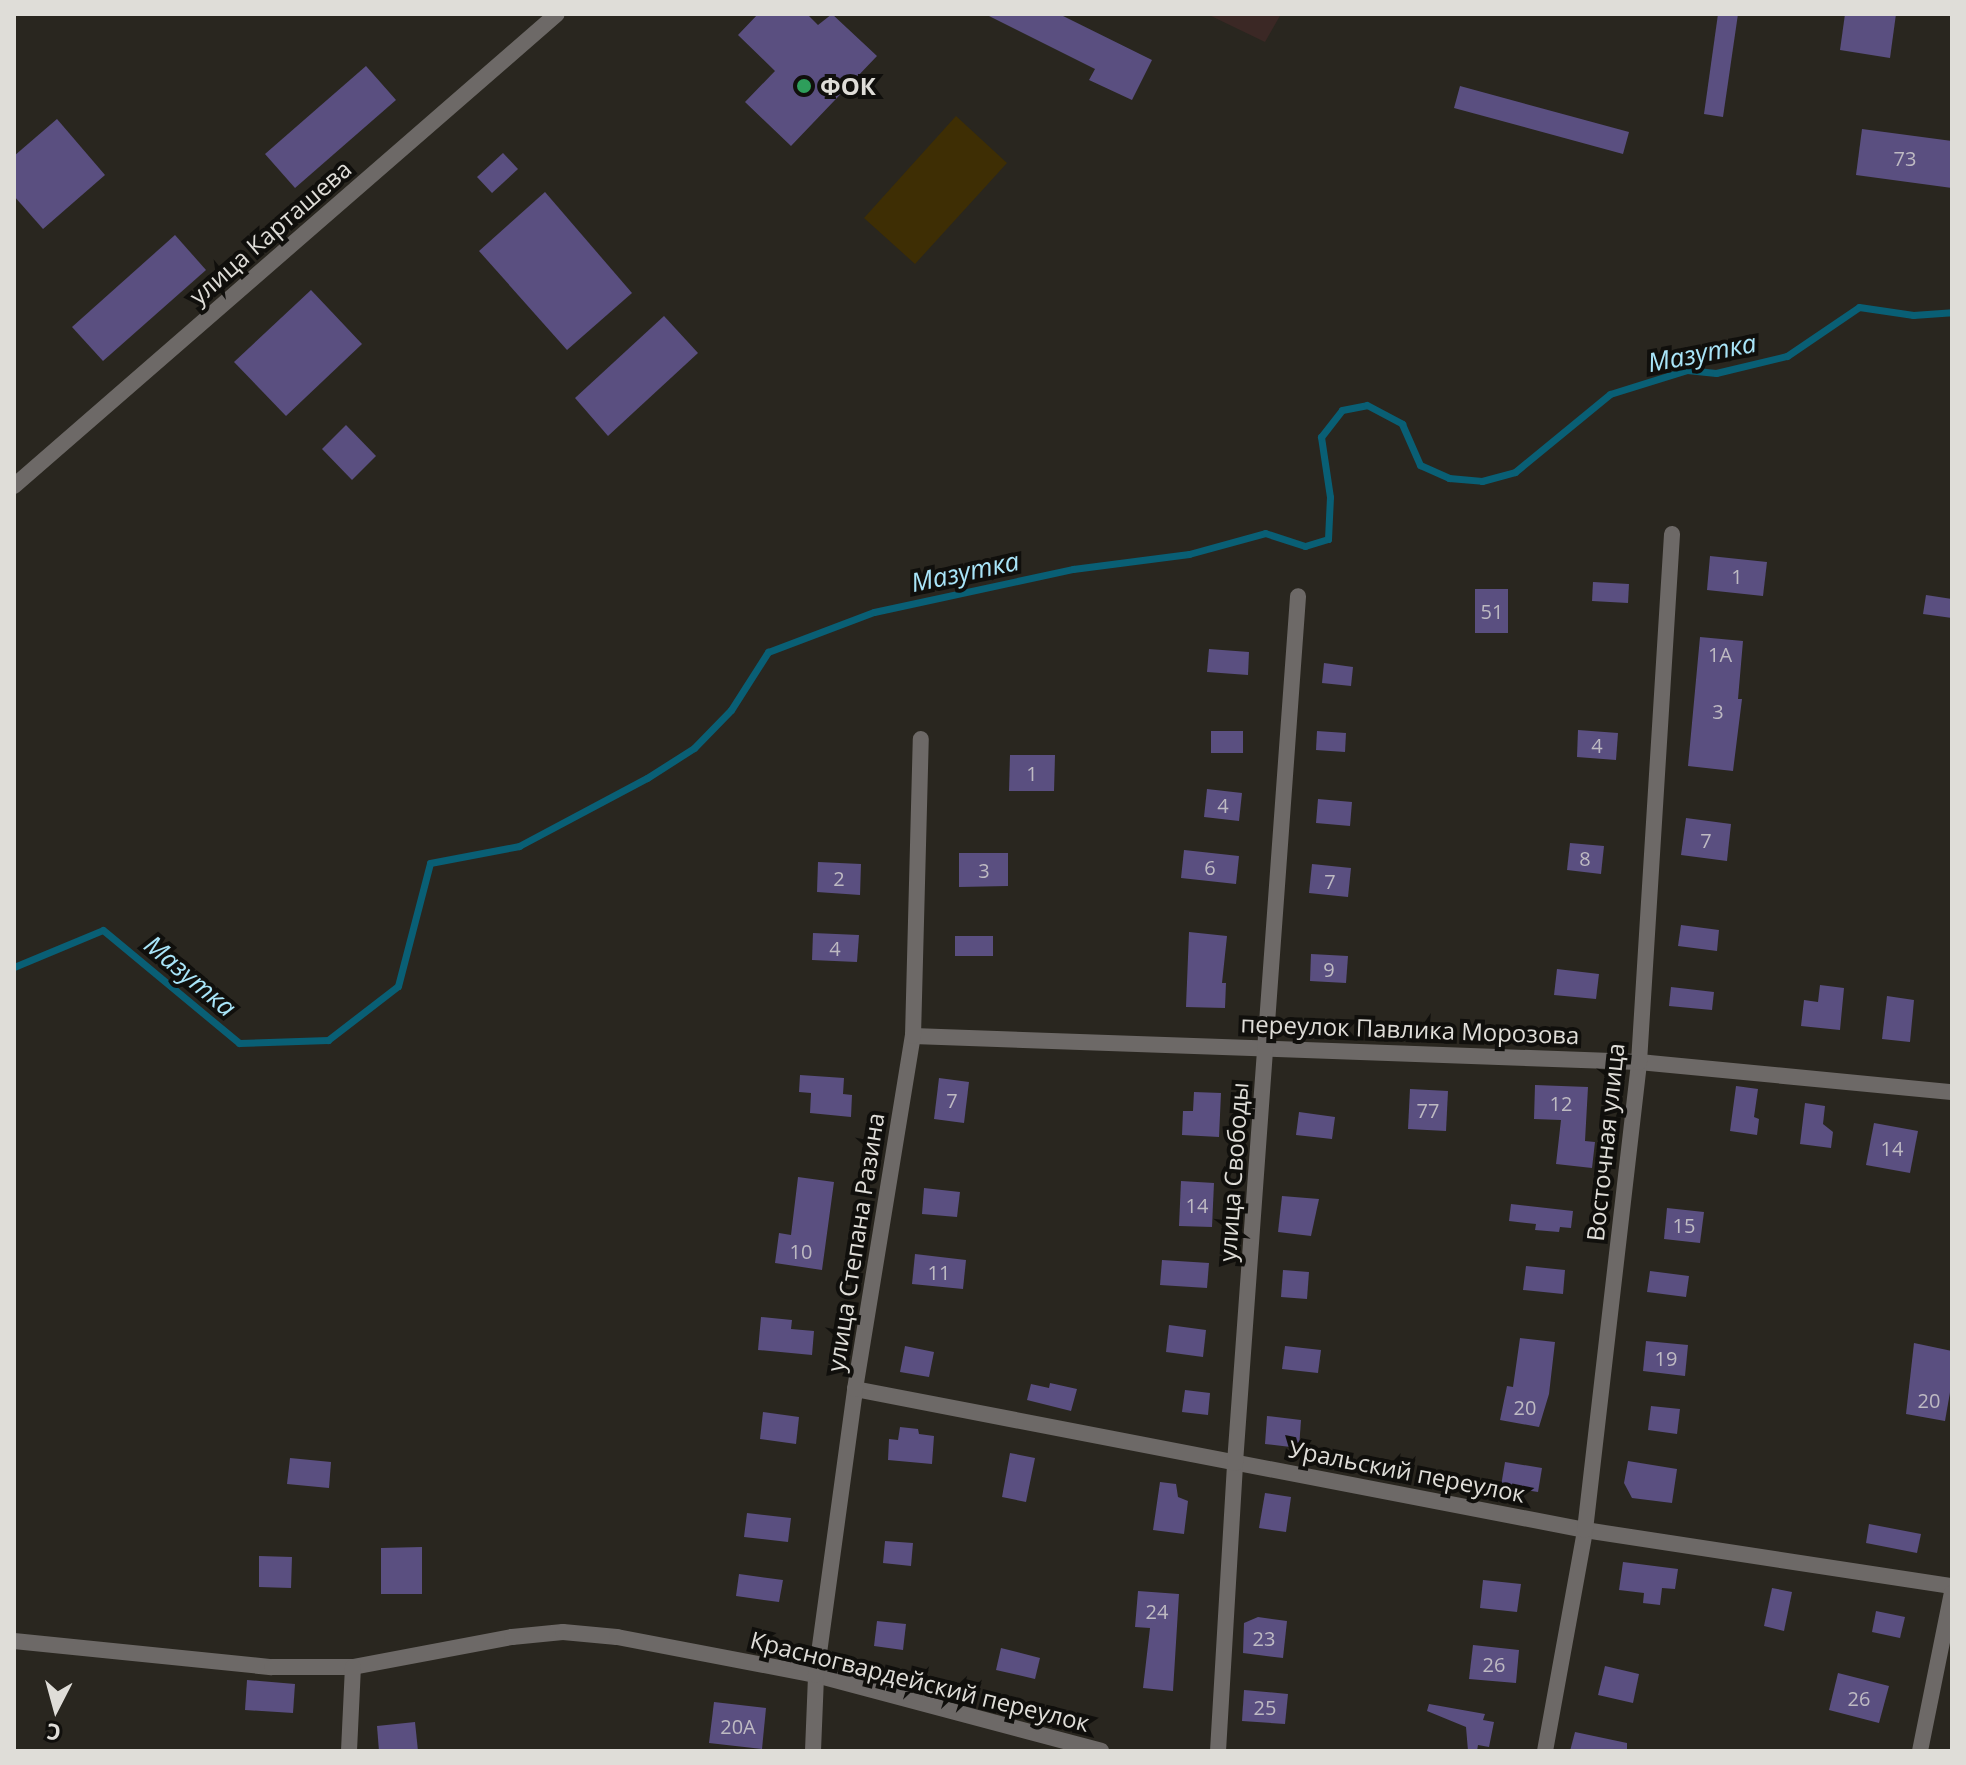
<!DOCTYPE html>
<meta charset="utf-8">
<style>
body{margin:0}
#map{position:relative;width:1966px;height:1765px;overflow:hidden;background:#29261f;font-family:"Open Sans",sans-serif}
div>[style]{position:absolute}
[style*='--x']{left:calc(var(--x)*1px);top:calc(var(--y)*1px);width:calc(var(--w)*1px);rotate:calc(var(--a)*1deg)}
.education>*{inset:0;background:#3b2825}
.green>*{inset:0;background:#3e2e04}
.stream>*{height:7px;margin:-3.5px;padding:0 3.5px;transform-origin:3.5px;border-radius:3.5px;background:#095f75}
.building>*{inset:0;background:#5a4f80}
.minor>*{height:16px;margin:-8px;padding:0 8px;transform-origin:8px;border-radius:8px;background:#6d6967}
.tertiary>*{height:16px;margin:-8px;padding:0 8px;transform-origin:8px;border-radius:8px;background:#6d6967}
.dots>*{width:22px;height:22px;translate:-50% -50%;box-sizing:border-box;border:4px solid #100f0c;border-radius:50%}
span{translate:-50% -50%;white-space:nowrap;text-align:center;line-height:1.15;-webkit-text-stroke:8px #100f0c;paint-order:stroke}
.number-label{font-size:20px;color:#bebac2}
.number-label span{-webkit-text-stroke-width:0}
.poi-label{font-size:24px;color:#dfddd8;font-weight:700}
.left{translate:0 -50%;text-align:left}
.street-label{font-size:24px;color:#dfddd8}
.water-label{font-size:26px;color:#a9e5f9;font-style:italic}
.frame{position:absolute;inset:0;border:16px solid #dfddd8;pointer-events:none}
.north{position:absolute;left:16px;top:1669px;width:80px;height:80px;-webkit-text-stroke:6px #100f0c;paint-order:stroke;rotate:186deg;font-size:22px;font-weight:700;line-height:32px;text-align:center;color:#dfddd8}
.north::after{content:'';display:block;margin:auto;width:28px;height:36px;background:#dfddd8;clip-path:polygon(50% 0,100% 100%,50% 72%,0 100%)}
</style>
<div id="map">
<div class="education">
<div style="clip-path:polygon(1207px 14px,1281px 14px,1265px 42px)"></div>
</div>
<div class="green">
<div style="clip-path:polygon(956px 116px,1007px 163px,915px 264px,864px 218px)"></div>
</div>
<div class="stream">
<div style="--x:14;--y:967;--w:96;--a:-22.6"></div>
<div style="--x:103;--y:930;--w:177;--a:39.7"></div>
<div style="--x:239;--y:1043;--w:89;--a:-1.9"></div>
<div style="--x:328;--y:1040;--w:88;--a:-37.6"></div>
<div style="--x:398;--y:986;--w:127;--a:-75.4"></div>
<div style="--x:430;--y:863;--w:91;--a:-10.8"></div>
<div style="--x:519;--y:846;--w:145;--a:-28"></div>
<div style="--x:647;--y:778;--w:56;--a:-32.6"></div>
<div style="--x:694;--y:748;--w:53;--a:-45.8"></div>
<div style="--x:731;--y:710;--w:69;--a:-57.5"></div>
<div style="--x:768;--y:652;--w:113;--a:-20.7"></div>
<div style="--x:874;--y:612;--w:204;--a:-12.2"></div>
<div style="--x:1073;--y:569;--w:117;--a:-7.4"></div>
<div style="--x:1189;--y:554;--w:79;--a:-15.4"></div>
<div style="--x:1265;--y:533;--w:42;--a:18"></div>
<div style="--x:1305;--y:546;--w:24;--a:-17"></div>
<div style="--x:1328;--y:539;--w:42;--a:-87.3"></div>
<div style="--x:1330;--y:497;--w:61;--a:-98.5"></div>
<div style="--x:1321;--y:437;--w:34;--a:-52"></div>
<div style="--x:1342;--y:410;--w:25;--a:-11"></div>
<div style="--x:1367;--y:405;--w:40;--a:28"></div>
<div style="--x:1402;--y:424;--w:45;--a:66.3"></div>
<div style="--x:1420;--y:465;--w:32;--a:24"></div>
<div style="--x:1449;--y:478;--w:33;--a:5"></div>
<div style="--x:1482;--y:481;--w:34;--a:-15"></div>
<div style="--x:1515;--y:472;--w:123;--a:-39.4"></div>
<div style="--x:1610;--y:394;--w:81;--a:-17.3"></div>
<div style="--x:1687;--y:370;--w:29;--a:6"></div>
<div style="--x:1716;--y:373;--w:73;--a:-13.5"></div>
<div style="--x:1787;--y:356;--w:87;--a:-34.2"></div>
<div style="--x:1859;--y:307;--w:55;--a:8.4"></div>
<div style="--x:1913;--y:315;--w:39;--a:-4"></div>
</div>
<div class="building">
<div style="clip-path:polygon(758px 14px,807px 14px,818px 25px,832px 14px,877px 56px,791px 146px,745px 102px,775px 71px,738px 35px)"></div>
<div style="clip-path:polygon(985px 14px,1059px 14px,1152px 60px,1132px 100px,1089px 80px,1095px 69px)"></div>
<div style="clip-path:polygon(1718px 14px,1738px 14px,1723px 117px,1704px 114px)"></div>
<div style="clip-path:polygon(1845px 14px,1896px 14px,1890px 58px,1840px 50px)"></div>
<div style="clip-path:polygon(366px 66px,396px 100px,295px 188px,265px 154px)"></div>
<div style="clip-path:polygon(1460px 86px,1629px 132px,1623px 154px,1454px 108px)"></div>
<div style="clip-path:polygon(57px 119px,105px 175px,43px 229px,14px 196px,14px 156px)"></div>
<div style="clip-path:polygon(1862px 129px,1952px 141px,1952px 188px,1856px 175px)"></div>
<div style="clip-path:polygon(503px 153px,518px 169px,492px 193px,477px 177px)"></div>
<div style="clip-path:polygon(545px 192px,632px 293px,567px 350px,479px 251px)"></div>
<div style="clip-path:polygon(175px 235px,206px 270px,103px 361px,72px 327px)"></div>
<div style="clip-path:polygon(311px 290px,362px 344px,286px 416px,234px 362px)"></div>
<div style="clip-path:polygon(664px 316px,698px 353px,608px 436px,575px 398px)"></div>
<div style="clip-path:polygon(346px 425px,376px 456px,352px 480px,322px 449px)"></div>
<div style="clip-path:polygon(1710px 556px,1767px 562px,1763px 596px,1707px 590px)"></div>
<div style="clip-path:polygon(1593px 582px,1629px 584px,1628px 603px,1592px 601px)"></div>
<div style="clip-path:polygon(1475px 589px,1508px 589px,1508px 633px,1475px 633px)"></div>
<div style="clip-path:polygon(1926px 595px,1952px 599px,1952px 618px,1923px 614px)"></div>
<div style="clip-path:polygon(1700px 637px,1743px 641px,1738px 699px,1742px 699px,1733px 771px,1688px 766px)"></div>
<div style="clip-path:polygon(1209px 649px,1249px 652px,1248px 675px,1207px 672px)"></div>
<div style="clip-path:polygon(1324px 663px,1353px 667px,1351px 686px,1322px 683px)"></div>
<div style="clip-path:polygon(1578px 730px,1618px 733px,1616px 760px,1577px 757px)"></div>
<div style="clip-path:polygon(1211px 731px,1243px 731px,1243px 753px,1211px 753px)"></div>
<div style="clip-path:polygon(1317px 731px,1346px 733px,1345px 752px,1316px 750px)"></div>
<div style="clip-path:polygon(1010px 755px,1055px 755px,1054px 791px,1009px 791px)"></div>
<div style="clip-path:polygon(1207px 789px,1242px 793px,1239px 821px,1204px 817px)"></div>
<div style="clip-path:polygon(1318px 799px,1352px 802px,1350px 826px,1316px 823px)"></div>
<div style="clip-path:polygon(1686px 818px,1731px 824px,1727px 861px,1681px 855px)"></div>
<div style="clip-path:polygon(1570px 843px,1604px 846px,1601px 874px,1567px 870px)"></div>
<div style="clip-path:polygon(1184px 850px,1239px 856px,1236px 884px,1181px 878px)"></div>
<div style="clip-path:polygon(959px 853px,1008px 853px,1008px 886px,959px 887px)"></div>
<div style="clip-path:polygon(818px 862px,861px 864px,860px 895px,817px 892px)"></div>
<div style="clip-path:polygon(1312px 864px,1351px 868px,1348px 897px,1309px 893px)"></div>
<div style="clip-path:polygon(1681px 925px,1719px 930px,1717px 951px,1678px 946px)"></div>
<div style="clip-path:polygon(1189px 932px,1227px 936px,1222px 983px,1226px 983px,1225px 1008px,1186px 1007px)"></div>
<div style="clip-path:polygon(813px 933px,859px 935px,857px 962px,812px 960px)"></div>
<div style="clip-path:polygon(955px 936px,993px 936px,993px 956px,955px 956px)"></div>
<div style="clip-path:polygon(1311px 954px,1348px 956px,1346px 983px,1310px 981px)"></div>
<div style="clip-path:polygon(1557px 969px,1599px 974px,1596px 999px,1554px 995px)"></div>
<div style="clip-path:polygon(1820px 985px,1844px 988px,1840px 1030px,1801px 1026px,1804px 1000px,1818px 1002px)"></div>
<div style="clip-path:polygon(1671px 987px,1714px 992px,1712px 1010px,1669px 1006px)"></div>
<div style="clip-path:polygon(1887px 996px,1914px 1000px,1910px 1042px,1882px 1039px)"></div>
<div style="clip-path:polygon(800px 1075px,844px 1078px,843px 1094px,852px 1095px,851px 1117px,810px 1113px,811px 1093px,799px 1092px)"></div>
<div style="clip-path:polygon(939px 1078px,969px 1082px,964px 1123px,934px 1119px)"></div>
<div style="clip-path:polygon(1535px 1085px,1588px 1087px,1585px 1141px,1595px 1142px,1592px 1168px,1556px 1164px,1561px 1120px,1534px 1119px)"></div>
<div style="clip-path:polygon(1736px 1086px,1758px 1089px,1754px 1117px,1759px 1119px,1757px 1135px,1730px 1131px)"></div>
<div style="clip-path:polygon(1410px 1089px,1448px 1091px,1446px 1131px,1408px 1129px)"></div>
<div style="clip-path:polygon(1194px 1092px,1221px 1093px,1219px 1137px,1182px 1135px,1183px 1111px,1193px 1111px)"></div>
<div style="clip-path:polygon(1805px 1103px,1825px 1106px,1823px 1124px,1833px 1132px,1831px 1148px,1800px 1144px)"></div>
<div style="clip-path:polygon(1299px 1112px,1335px 1117px,1332px 1139px,1296px 1135px)"></div>
<div style="clip-path:polygon(1874px 1123px,1918px 1131px,1910px 1173px,1866px 1165px)"></div>
<div style="clip-path:polygon(798px 1177px,834px 1182px,822px 1270px,775px 1263px,779px 1233px,791px 1235px)"></div>
<div style="clip-path:polygon(1181px 1181px,1214px 1183px,1212px 1227px,1179px 1226px)"></div>
<div style="clip-path:polygon(924px 1188px,960px 1192px,957px 1217px,922px 1214px)"></div>
<div style="clip-path:polygon(1282px 1196px,1319px 1199px,1311px 1236px,1278px 1232px)"></div>
<div style="clip-path:polygon(1511px 1204px,1573px 1211px,1571px 1228px,1560px 1227px,1559px 1232px,1535px 1230px,1536px 1224px,1509px 1221px)"></div>
<div style="clip-path:polygon(1667px 1208px,1704px 1212px,1700px 1243px,1664px 1239px)"></div>
<div style="clip-path:polygon(915px 1254px,966px 1260px,963px 1289px,912px 1284px)"></div>
<div style="clip-path:polygon(1162px 1260px,1209px 1263px,1207px 1288px,1160px 1285px)"></div>
<div style="clip-path:polygon(1526px 1266px,1565px 1270px,1563px 1294px,1523px 1290px)"></div>
<div style="clip-path:polygon(1283px 1270px,1309px 1272px,1307px 1299px,1281px 1297px)"></div>
<div style="clip-path:polygon(1650px 1271px,1689px 1276px,1686px 1297px,1647px 1292px)"></div>
<div style="clip-path:polygon(761px 1317px,792px 1320px,791px 1329px,814px 1331px,812px 1355px,758px 1350px)"></div>
<div style="clip-path:polygon(1169px 1325px,1206px 1330px,1203px 1357px,1166px 1352px)"></div>
<div style="clip-path:polygon(1520px 1338px,1555px 1342px,1549px 1394px,1539px 1427px,1500px 1420px,1507px 1386px,1513px 1387px)"></div>
<div style="clip-path:polygon(1646px 1341px,1688px 1345px,1685px 1376px,1643px 1371px)"></div>
<div style="clip-path:polygon(1914px 1343px,1952px 1351px,1952px 1381px,1945px 1421px,1906px 1414px)"></div>
<div style="clip-path:polygon(905px 1346px,934px 1352px,929px 1377px,900px 1372px)"></div>
<div style="clip-path:polygon(1285px 1346px,1321px 1350px,1318px 1373px,1282px 1369px)"></div>
<div style="clip-path:polygon(1050px 1383px,1077px 1389px,1071px 1411px,1027px 1400px,1031px 1384px,1049px 1388px)"></div>
<div style="clip-path:polygon(1185px 1390px,1210px 1393px,1208px 1415px,1182px 1412px)"></div>
<div style="clip-path:polygon(1651px 1406px,1680px 1409px,1677px 1434px,1648px 1430px)"></div>
<div style="clip-path:polygon(763px 1412px,799px 1417px,796px 1444px,760px 1439px)"></div>
<div style="clip-path:polygon(1267px 1416px,1301px 1420px,1299px 1448px,1265px 1444px)"></div>
<div style="clip-path:polygon(900px 1427px,918px 1429px,919px 1434px,934px 1436px,932px 1464px,888px 1460px,889px 1439px,898px 1440px)"></div>
<div style="clip-path:polygon(1010px 1453px,1035px 1458px,1026px 1502px,1002px 1497px)"></div>
<div style="clip-path:polygon(290px 1458px,331px 1462px,329px 1488px,287px 1484px)"></div>
<div style="clip-path:polygon(1628px 1461px,1677px 1469px,1672px 1503px,1632px 1498px,1624px 1483px)"></div>
<div style="clip-path:polygon(1505px 1462px,1542px 1468px,1538px 1492px,1501px 1486px)"></div>
<div style="clip-path:polygon(1160px 1482px,1176px 1484px,1178px 1497px,1188px 1501px,1184px 1534px,1153px 1530px)"></div>
<div style="clip-path:polygon(1265px 1493px,1291px 1497px,1286px 1532px,1259px 1528px)"></div>
<div style="clip-path:polygon(747px 1513px,791px 1518px,788px 1542px,744px 1537px)"></div>
<div style="clip-path:polygon(1869px 1524px,1921px 1534px,1917px 1553px,1866px 1543px)"></div>
<div style="clip-path:polygon(885px 1541px,913px 1543px,911px 1566px,883px 1563px)"></div>
<div style="clip-path:polygon(422px 1547px,422px 1594px,381px 1594px,381px 1548px)"></div>
<div style="clip-path:polygon(259px 1556px,292px 1557px,291px 1588px,259px 1587px)"></div>
<div style="clip-path:polygon(1623px 1562px,1678px 1569px,1675px 1589px,1662px 1588px,1660px 1605px,1643px 1603px,1644px 1593px,1619px 1590px)"></div>
<div style="clip-path:polygon(739px 1574px,783px 1580px,779px 1602px,736px 1596px)"></div>
<div style="clip-path:polygon(1483px 1580px,1521px 1584px,1517px 1612px,1480px 1608px)"></div>
<div style="clip-path:polygon(1772px 1588px,1792px 1592px,1784px 1631px,1764px 1626px)"></div>
<div style="clip-path:polygon(1138px 1591px,1179px 1594px,1173px 1691px,1143px 1688px,1150px 1628px,1135px 1627px)"></div>
<div style="clip-path:polygon(1876px 1611px,1905px 1617px,1900px 1638px,1872px 1632px)"></div>
<div style="clip-path:polygon(1258px 1617px,1287px 1621px,1283px 1658px,1243px 1653px,1244px 1623px)"></div>
<div style="clip-path:polygon(877px 1621px,906px 1624px,903px 1650px,874px 1646px)"></div>
<div style="clip-path:polygon(1473px 1645px,1519px 1650px,1516px 1683px,1469px 1679px)"></div>
<div style="clip-path:polygon(1001px 1648px,1040px 1658px,1035px 1679px,996px 1670px)"></div>
<div style="clip-path:polygon(1605px 1666px,1639px 1674px,1633px 1703px,1598px 1695px)"></div>
<div style="clip-path:polygon(1838px 1673px,1889px 1686px,1879px 1723px,1829px 1710px)"></div>
<div style="clip-path:polygon(247px 1680px,295px 1684px,293px 1713px,245px 1710px)"></div>
<div style="clip-path:polygon(1244px 1690px,1288px 1694px,1285px 1724px,1242px 1721px)"></div>
<div style="clip-path:polygon(714px 1702px,766px 1708px,762px 1749px,709px 1743px)"></div>
<div style="clip-path:polygon(1429px 1704px,1485px 1714px,1483px 1720px,1494px 1722px,1489px 1747px,1478px 1745px,1477px 1751px,1468px 1751px,1466px 1727px,1427px 1711px)"></div>
<div style="clip-path:polygon(415px 1722px,418px 1751px,379px 1751px,377px 1726px)"></div>
<div style="clip-path:polygon(1575px 1732px,1627px 1743px,1627px 1751px,1570px 1751px)"></div>
</div>
<div class="minor">
<div style="--x:14;--y:486;--w:719;--a:-41"></div>
<div style="--x:913;--y:1036;--w:726;--a:2.05"></div>
<div style="--x:1639;--y:1062;--w:314;--a:5.5"></div>
<div style="--x:855;--y:1389;--w:743;--a:10.93"></div>
<div style="--x:1585;--y:1530;--w:371;--a:8.7"></div>
<div style="--x:14;--y:1641;--w:259;--a:5.8"></div>
<div style="--x:272;--y:1667;--w:81;--a:0"></div>
<div style="--x:353;--y:1667;--w:162;--a:-10.7"></div>
<div style="--x:512;--y:1637;--w:51;--a:-5.6"></div>
<div style="--x:563;--y:1632;--w:54;--a:5.3"></div>
<div style="--x:617;--y:1637;--w:203;--a:10.8"></div>
<div style="--x:816;--y:1675;--w:295;--a:14.9"></div>
<div style="--x:349;--y:1751;--w:84;--a:-87.3"></div>
<div style="--x:813;--y:1751;--w:76;--a:-87.7"></div>
<div style="--x:816;--y:1675;--w:289;--a:-82.2"></div>
<div style="--x:855;--y:1389;--w:358;--a:-80.7"></div>
<div style="--x:913;--y:1036;--w:297;--a:-88.5"></div>
<div style="--x:1218;--y:1751;--w:289;--a:-86.6"></div>
<div style="--x:1235;--y:1463;--w:869;--a:-85.84"></div>
<div style="--x:1545;--y:1751;--w:225;--a:-79.7"></div>
<div style="--x:1585;--y:1530;--w:471;--a:-83.4"></div>
<div style="--x:1639;--y:1062;--w:529;--a:-86.42"></div>
</div>
<div class="tertiary">
<div style="--x:1920;--y:1751;--w:161;--a:-78.6"></div>
</div>
<div class="dots">
<div style="left:804px;top:86px;background:#2e9e5b"></div>
</div>
<div class="number-label">
<span style="left:1905px;top:158px">73</span>
<span style="left:1737px;top:576px">1</span>
<span style="left:1492px;top:611px">51</span>
<span style="left:1720px;top:654px">1А</span>
<span style="left:1718px;top:711px">3</span>
<span style="left:1597px;top:745px">4</span>
<span style="left:1032px;top:773px">1</span>
<span style="left:1223px;top:805px">4</span>
<span style="left:1706px;top:840px">7</span>
<span style="left:1585px;top:858px">8</span>
<span style="left:1210px;top:867px">6</span>
<span style="left:984px;top:870px">3</span>
<span style="left:839px;top:878px">2</span>
<span style="left:1330px;top:881px">7</span>
<span style="left:835px;top:948px">4</span>
<span style="left:1329px;top:969px">9</span>
<span style="left:952px;top:1100px">7</span>
<span style="left:1561px;top:1103px">12</span>
<span style="left:1428px;top:1110px">77</span>
<span style="left:1892px;top:1148px">14</span>
<span style="left:1197px;top:1205px">14</span>
<span style="left:1684px;top:1225px">15</span>
<span style="left:801px;top:1251px">10</span>
<span style="left:939px;top:1272px">11</span>
<span style="left:1666px;top:1358px">19</span>
<span style="left:1929px;top:1400px">20</span>
<span style="left:1525px;top:1407px">20</span>
<span style="left:1157px;top:1611px">24</span>
<span style="left:1264px;top:1638px">23</span>
<span style="left:1494px;top:1664px">26</span>
<span style="left:1859px;top:1698px">26</span>
<span style="left:1265px;top:1707px">25</span>
<span style="left:738px;top:1726px">20А</span>
</div>
<div class="poi-label">
<span class="left" style="left:820px;top:86px">ФОК</span>
</div>
<div class="street-label">
<span style="left:270px;top:232px;rotate:-41deg">улица Карташева</span>
<span style="left:1410px;top:1029px;rotate:2deg">переулок Павлика Морозова</span>
<span style="left:1605px;top:1142px;rotate:-84deg">Восточная улица</span>
<span style="left:1233px;top:1172px;rotate:-86deg">улица Свободы</span>
<span style="left:855px;top:1242px;rotate:-81deg">улица Степана Разина</span>
<span style="left:1407px;top:1471px;rotate:11deg">Уральский переулок</span>
<span style="left:920px;top:1681px;rotate:14deg">Красногвардейский переулок</span>
</div>
<div class="water-label">
<span style="left:1702px;top:353px;rotate:-11deg">Мазутка</span>
<span style="left:965px;top:572px;rotate:-12deg">Мазутка</span>
<span style="left:190px;top:976px;rotate:40deg">Мазутка</span>
</div>
<div class="frame"></div>
<div class="north">С</div>
</div>
